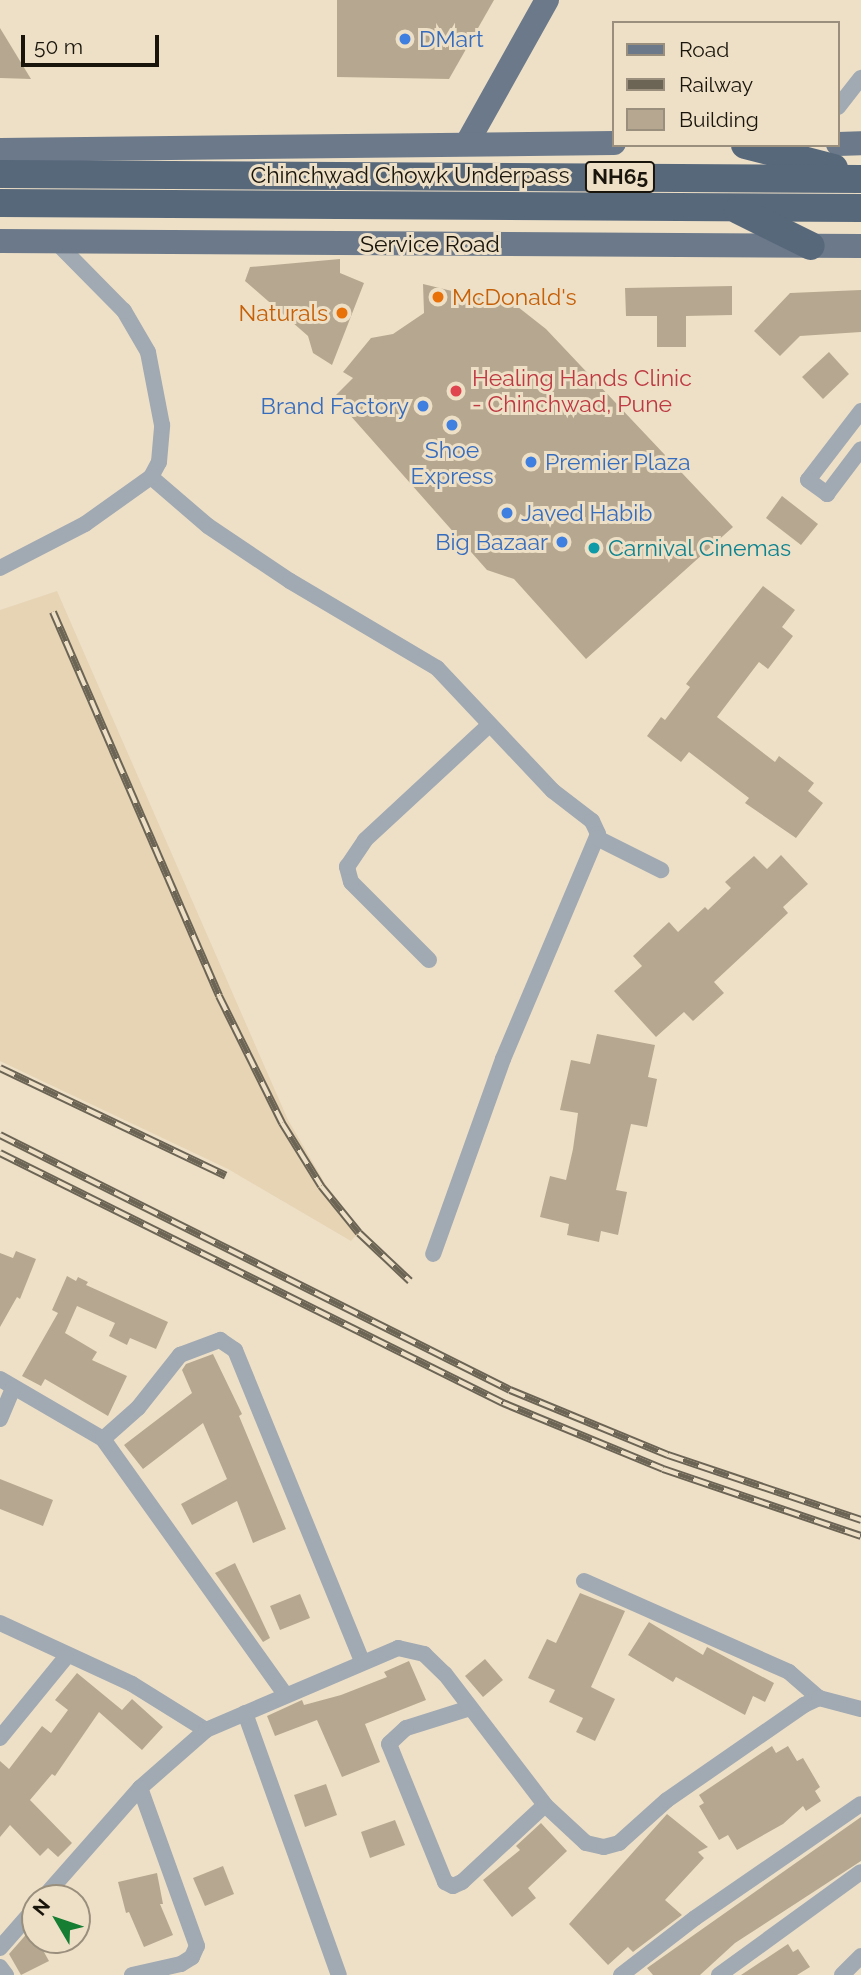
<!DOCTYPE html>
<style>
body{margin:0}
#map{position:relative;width:861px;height:1975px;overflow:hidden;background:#eee0c7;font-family:Raleway,sans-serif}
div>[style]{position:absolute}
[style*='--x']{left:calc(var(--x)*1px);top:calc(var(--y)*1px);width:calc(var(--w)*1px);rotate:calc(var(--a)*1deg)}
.built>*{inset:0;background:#e6d4b4}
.building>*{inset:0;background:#b6a890}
.street>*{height:16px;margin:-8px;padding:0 8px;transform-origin:8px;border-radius:8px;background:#a1a9b2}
.primary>*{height:24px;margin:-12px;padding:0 12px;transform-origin:12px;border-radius:12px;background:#6b798a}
.highway>*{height:28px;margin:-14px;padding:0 14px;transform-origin:14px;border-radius:14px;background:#58687b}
.rail>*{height:8px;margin-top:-4px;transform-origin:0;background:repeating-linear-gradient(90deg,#eee0c7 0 16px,#6c6454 0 32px);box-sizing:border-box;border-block:2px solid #6c6454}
.dots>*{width:19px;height:19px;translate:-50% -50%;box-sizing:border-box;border:4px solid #eee0c7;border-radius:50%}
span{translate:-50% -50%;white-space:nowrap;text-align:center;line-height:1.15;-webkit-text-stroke:6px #eee0c7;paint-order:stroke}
.shield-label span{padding:2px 5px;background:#eee0c7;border:2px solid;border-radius:5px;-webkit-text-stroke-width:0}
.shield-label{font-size:21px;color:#1a150c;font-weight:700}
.shop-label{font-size:23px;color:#366cbe}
.left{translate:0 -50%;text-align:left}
.right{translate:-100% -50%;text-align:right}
.street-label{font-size:23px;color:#1a150c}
.food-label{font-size:23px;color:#c56008}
.health-label{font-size:23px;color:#be3a42}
.culture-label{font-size:23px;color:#0d838f}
.legend{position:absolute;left:612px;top:21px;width:228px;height:126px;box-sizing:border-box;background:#eee0c7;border:2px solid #998f7c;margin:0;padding:9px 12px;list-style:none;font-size:21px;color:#1a150c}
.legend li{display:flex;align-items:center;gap:14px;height:35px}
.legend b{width:35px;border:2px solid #998f7c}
.north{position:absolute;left:21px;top:1884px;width:70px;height:70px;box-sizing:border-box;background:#eee0c7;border:2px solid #998f7c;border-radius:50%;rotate:309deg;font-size:19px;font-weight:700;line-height:28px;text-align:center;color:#1a150c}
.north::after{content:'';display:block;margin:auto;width:24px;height:32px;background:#167e32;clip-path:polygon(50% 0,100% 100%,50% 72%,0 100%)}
.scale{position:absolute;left:21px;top:35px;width:138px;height:32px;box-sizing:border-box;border:4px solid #1a150c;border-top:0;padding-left:9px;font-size:21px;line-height:24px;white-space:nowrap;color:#1a150c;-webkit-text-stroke:5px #eee0c7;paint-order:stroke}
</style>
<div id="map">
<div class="built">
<div style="clip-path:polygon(57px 591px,288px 1120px,326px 1185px,361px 1230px,351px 1241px,228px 1169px,0 1061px,0 610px)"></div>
</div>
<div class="building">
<div style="clip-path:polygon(337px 0,494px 0,449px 79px,337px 77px)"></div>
<div style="clip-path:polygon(0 28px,31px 79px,0 78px)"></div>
<div style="clip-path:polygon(340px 259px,340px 273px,364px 283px,332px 365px,313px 353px,308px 336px,245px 281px,250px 267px)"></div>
<div style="clip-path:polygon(423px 284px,518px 307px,546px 329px,733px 527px,586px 659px,514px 579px,487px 570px,334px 397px,353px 378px,343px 372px,371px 338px,393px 334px,424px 313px)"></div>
<div style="clip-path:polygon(732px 286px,732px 315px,686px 316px,686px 347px,657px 347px,657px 316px,626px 316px,625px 288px)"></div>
<div style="clip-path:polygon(861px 290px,861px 332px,800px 336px,780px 356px,754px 331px,790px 293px)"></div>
<div style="clip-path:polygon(829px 352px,849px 374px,823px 399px,802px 377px)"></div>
<div style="clip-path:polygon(782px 496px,818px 524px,801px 545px,766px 518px)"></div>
<div style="clip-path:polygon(763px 586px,795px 610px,782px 627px,793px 636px,768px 669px,759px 662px,717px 717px,775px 762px,779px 756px,814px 783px,808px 791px,823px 803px,796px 838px,745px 803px,749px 798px,689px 752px,681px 762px,647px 736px,661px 717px,665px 720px,690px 687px,686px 684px)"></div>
<div style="clip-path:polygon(781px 855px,808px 884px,783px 907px,788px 913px,714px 982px,724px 993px,693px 1021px,684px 1012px,656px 1037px,614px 991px,642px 966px,633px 956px,669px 922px,678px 932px,705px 907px,708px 910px,731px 888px,725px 882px,754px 856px,767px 869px)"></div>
<div style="clip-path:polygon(597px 1034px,655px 1045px,648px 1077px,657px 1079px,647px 1127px,631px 1124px,616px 1190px,627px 1192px,618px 1235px,601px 1231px,599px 1242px,567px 1235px,569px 1224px,540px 1217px,550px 1176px,566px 1180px,573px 1149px,578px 1113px,560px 1110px,571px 1060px,590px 1064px)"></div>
<div style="clip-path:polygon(16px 1251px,36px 1259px,20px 1299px,17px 1297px,0 1327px,0 1253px,13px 1258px)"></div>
<div style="clip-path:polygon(67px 1276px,76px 1281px,78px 1277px,88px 1282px,86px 1285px,168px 1322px,156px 1349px,130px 1338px,127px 1345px,109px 1336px,115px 1323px,77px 1306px,65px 1333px,97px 1352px,92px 1360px,127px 1376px,108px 1416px,45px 1379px,41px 1386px,22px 1376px,58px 1313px,52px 1310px)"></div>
<div style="clip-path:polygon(213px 1354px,242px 1414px,239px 1416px,286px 1529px,253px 1543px,237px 1501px,192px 1525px,181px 1504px,227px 1479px,203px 1423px,143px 1469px,124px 1445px,192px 1393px,182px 1370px,186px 1364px)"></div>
<div style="clip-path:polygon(0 1479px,53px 1500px,43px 1526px,0 1509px)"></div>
<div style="clip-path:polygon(235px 1563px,270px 1638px,263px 1642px,215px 1573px)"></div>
<div style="clip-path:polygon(580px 1593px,625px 1611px,591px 1687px,615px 1699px,595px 1741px,576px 1732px,583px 1718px,549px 1702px,555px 1690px,528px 1678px,547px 1639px,556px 1643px)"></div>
<div style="clip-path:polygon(300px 1594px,310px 1618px,280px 1630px,270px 1606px)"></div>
<div style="clip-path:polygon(649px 1622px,703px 1655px,707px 1647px,774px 1683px,765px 1702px,753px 1696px,745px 1715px,676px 1677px,673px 1682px,628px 1655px)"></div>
<div style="clip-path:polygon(485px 1659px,503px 1680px,483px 1697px,465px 1676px)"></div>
<div style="clip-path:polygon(409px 1661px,426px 1700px,365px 1724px,380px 1762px,342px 1777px,317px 1720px,275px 1736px,267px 1716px,302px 1700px,304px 1705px,341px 1695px,387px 1677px,384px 1672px)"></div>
<div style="clip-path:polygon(77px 1673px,122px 1710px,132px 1699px,163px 1727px,142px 1750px,99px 1712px,55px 1776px,52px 1774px,30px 1800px,72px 1843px,58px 1857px,48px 1848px,40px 1856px,10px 1825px,0 1837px,0 1761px,9px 1769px,42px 1726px,51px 1733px,68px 1710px,55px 1700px)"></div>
<div style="clip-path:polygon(772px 1746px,776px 1753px,788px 1746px,797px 1761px,803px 1758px,820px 1787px,815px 1791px,821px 1801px,806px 1811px,803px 1806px,783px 1824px,737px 1850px,728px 1835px,719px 1840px,699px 1806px,704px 1803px,699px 1795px)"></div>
<div style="clip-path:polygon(326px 1784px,337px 1815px,305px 1827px,294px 1795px)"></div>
<div style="clip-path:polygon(667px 1814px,708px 1847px,698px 1852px,704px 1858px,665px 1900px,682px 1915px,633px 1952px,628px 1947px,608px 1965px,569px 1924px)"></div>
<div style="clip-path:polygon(861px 1817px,861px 1861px,735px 1943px,700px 1975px,653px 1975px,647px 1968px)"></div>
<div style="clip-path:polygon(395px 1820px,405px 1845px,370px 1858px,361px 1832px)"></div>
<div style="clip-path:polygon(541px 1823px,567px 1851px,528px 1888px,536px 1898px,512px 1917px,483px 1880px,520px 1850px,516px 1846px)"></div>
<div style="clip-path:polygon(223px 1866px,234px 1894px,205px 1906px,193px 1878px)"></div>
<div style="clip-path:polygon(157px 1873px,163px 1904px,160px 1904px,173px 1935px,144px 1947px,129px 1912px,126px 1913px,118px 1882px)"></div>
<div style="clip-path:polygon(31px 1929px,49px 1961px,21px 1975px,9px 1954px)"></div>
<div style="clip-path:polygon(788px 1944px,793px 1952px,798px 1949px,810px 1967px,797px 1975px,741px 1975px)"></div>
</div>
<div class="street">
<div style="--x:838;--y:107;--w:37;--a:-52"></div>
<div style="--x:861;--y:411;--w:87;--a:127.5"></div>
<div style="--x:808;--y:480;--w:24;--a:36"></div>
<div style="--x:827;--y:494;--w:56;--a:-52.9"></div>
<div style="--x:151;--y:477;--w:75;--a:40.7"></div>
<div style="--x:208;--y:526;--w:99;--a:33.9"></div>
<div style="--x:290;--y:581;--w:171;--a:30.6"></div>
<div style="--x:437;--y:668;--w:169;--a:46.7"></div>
<div style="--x:553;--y:791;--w:49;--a:37.6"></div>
<div style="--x:592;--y:821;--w:14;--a:65"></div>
<div style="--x:598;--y:834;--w:244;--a:112.9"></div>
<div style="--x:503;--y:1059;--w:207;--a:109.7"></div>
<div style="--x:0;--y:568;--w:96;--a:-27.4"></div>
<div style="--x:85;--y:524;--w:81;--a:-35.5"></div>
<div style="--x:151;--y:477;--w:17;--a:-62"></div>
<div style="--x:159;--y:462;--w:37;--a:-85"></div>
<div style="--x:162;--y:425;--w:74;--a:-100.9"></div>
<div style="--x:148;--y:352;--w:48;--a:-120.3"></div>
<div style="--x:124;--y:311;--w:98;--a:-134.6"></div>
<div style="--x:597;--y:838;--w:72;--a:26.6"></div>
<div style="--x:429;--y:960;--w:110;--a:-135"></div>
<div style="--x:351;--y:882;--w:16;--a:-105"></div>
<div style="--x:347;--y:867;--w:32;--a:-56"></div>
<div style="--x:365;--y:840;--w:169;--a:-42.8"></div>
<div style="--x:0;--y:1379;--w:119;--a:30.2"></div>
<div style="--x:103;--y:1439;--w:313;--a:54.5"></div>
<div style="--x:0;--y:1419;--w:34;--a:-67"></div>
<div style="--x:103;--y:1439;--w:47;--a:-41.5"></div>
<div style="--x:138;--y:1408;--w:68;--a:-51.6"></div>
<div style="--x:180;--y:1355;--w:43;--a:-20.6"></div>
<div style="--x:220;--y:1340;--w:18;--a:34"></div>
<div style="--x:235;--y:1350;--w:336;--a:67.8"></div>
<div style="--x:584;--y:1581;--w:224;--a:23.9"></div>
<div style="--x:789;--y:1672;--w:40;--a:41"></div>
<div style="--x:0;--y:1623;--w:145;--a:24.8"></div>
<div style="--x:132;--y:1684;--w:87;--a:31.9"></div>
<div style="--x:470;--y:1708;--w:67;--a:162.6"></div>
<div style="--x:406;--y:1728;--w:23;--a:137"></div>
<div style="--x:389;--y:1744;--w:149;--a:67.9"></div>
<div style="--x:445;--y:1882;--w:9;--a:27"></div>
<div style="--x:453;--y:1886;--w:10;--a:-24"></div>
<div style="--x:462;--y:1882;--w:113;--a:-42.9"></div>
<div style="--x:245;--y:1713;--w:278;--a:70.3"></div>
<div style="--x:0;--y:1738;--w:104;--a:-50.8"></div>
<div style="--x:43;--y:1898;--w:147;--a:-48.6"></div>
<div style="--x:140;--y:1788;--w:88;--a:-41.3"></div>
<div style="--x:206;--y:1730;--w:209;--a:-23.1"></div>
<div style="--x:398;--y:1648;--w:27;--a:13"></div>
<div style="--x:424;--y:1654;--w:29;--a:44"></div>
<div style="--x:445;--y:1674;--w:165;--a:52.6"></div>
<div style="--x:545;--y:1805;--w:56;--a:42.8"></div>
<div style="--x:586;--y:1843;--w:18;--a:13"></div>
<div style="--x:604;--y:1847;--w:16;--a:-15"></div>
<div style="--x:619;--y:1843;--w:64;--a:-41.9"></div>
<div style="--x:667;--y:1800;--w:167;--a:-34.7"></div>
<div style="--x:804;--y:1705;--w:17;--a:-25"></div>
<div style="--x:819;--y:1698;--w:43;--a:14.7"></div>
<div style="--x:0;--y:1948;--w:53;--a:-48.8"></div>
<div style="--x:0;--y:1967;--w:10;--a:53"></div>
<div style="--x:132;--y:1975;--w:50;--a:-12.7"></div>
<div style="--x:181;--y:1964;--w:13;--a:-32"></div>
<div style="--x:192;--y:1957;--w:12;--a:-66"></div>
<div style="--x:197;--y:1946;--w:168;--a:-109.8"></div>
<div style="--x:621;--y:1975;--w:93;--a:-37.6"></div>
<div style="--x:695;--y:1918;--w:201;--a:-34.5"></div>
<div style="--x:719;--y:1975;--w:175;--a:-36"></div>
<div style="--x:842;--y:1975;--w:27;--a:-45"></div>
</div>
<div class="primary">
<div style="--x:467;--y:143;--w:164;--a:-60.8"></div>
<div style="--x:838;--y:144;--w:23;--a:-2"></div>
<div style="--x:0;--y:150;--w:614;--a:-0.65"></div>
<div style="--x:0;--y:241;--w:861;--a:0.33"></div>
</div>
<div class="highway">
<div style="--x:745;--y:145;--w:92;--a:14.5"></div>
<div style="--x:0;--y:174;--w:861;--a:0.33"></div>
<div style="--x:0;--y:203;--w:861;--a:0.33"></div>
<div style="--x:738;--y:210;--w:81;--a:26.3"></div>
</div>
<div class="rail">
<div style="--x:53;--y:612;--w:418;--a:66.6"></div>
<div style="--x:219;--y:996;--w:142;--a:63.6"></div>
<div style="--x:282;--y:1123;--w:74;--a:58.2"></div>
<div style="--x:321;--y:1186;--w:60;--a:51"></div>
<div style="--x:359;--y:1233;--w:70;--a:43.3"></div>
<div style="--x:0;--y:1068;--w:250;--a:25.5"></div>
<div style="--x:0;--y:1135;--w:570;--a:26.57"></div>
<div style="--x:510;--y:1390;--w:171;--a:22.4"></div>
<div style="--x:668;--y:1455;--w:204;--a:18.6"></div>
<div style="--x:0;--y:1153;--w:562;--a:26.43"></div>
<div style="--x:503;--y:1403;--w:173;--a:22.4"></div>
<div style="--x:663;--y:1469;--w:209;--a:18.7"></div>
</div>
<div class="dots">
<div style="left:405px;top:39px;background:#3f7fe0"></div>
<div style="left:438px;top:297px;background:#e8710a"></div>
<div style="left:342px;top:313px;background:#e8710a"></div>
<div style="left:456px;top:391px;background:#e0444e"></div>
<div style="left:423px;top:406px;background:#3f7fe0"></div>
<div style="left:452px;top:425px;background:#3f7fe0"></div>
<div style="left:531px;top:462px;background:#3f7fe0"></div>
<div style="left:507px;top:513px;background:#3f7fe0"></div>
<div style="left:562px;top:542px;background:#3f7fe0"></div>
<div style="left:594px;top:548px;background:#0f9aa8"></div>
</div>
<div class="shield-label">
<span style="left:620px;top:177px">NH65</span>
</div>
<div class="shop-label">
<span class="left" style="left:419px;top:39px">DMart</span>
<span class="right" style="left:409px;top:406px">Brand Factory</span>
<span style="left:452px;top:463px">Shoe<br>Express</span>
<span class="left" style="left:545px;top:462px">Premier Plaza</span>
<span class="left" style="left:521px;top:513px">Javed Habib</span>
<span class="right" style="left:548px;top:542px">Big Bazaar</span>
</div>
<div class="street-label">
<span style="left:410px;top:175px">Chinchwad Chowk Underpass</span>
<span style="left:430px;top:244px">Service Road</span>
</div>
<div class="food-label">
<span class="left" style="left:452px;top:297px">McDonald's</span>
<span class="right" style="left:328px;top:313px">Naturals</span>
</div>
<div class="health-label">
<span class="left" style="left:472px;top:391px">Healing Hands Clinic<br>- Chinchwad, Pune</span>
</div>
<div class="culture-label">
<span class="left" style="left:608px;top:548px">Carnival Cinemas</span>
</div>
<ul class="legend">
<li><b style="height:9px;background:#6b798a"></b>Road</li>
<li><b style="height:9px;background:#6c6454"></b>Railway</li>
<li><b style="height:19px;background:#b6a890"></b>Building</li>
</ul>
<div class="north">N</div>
<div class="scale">50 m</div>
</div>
